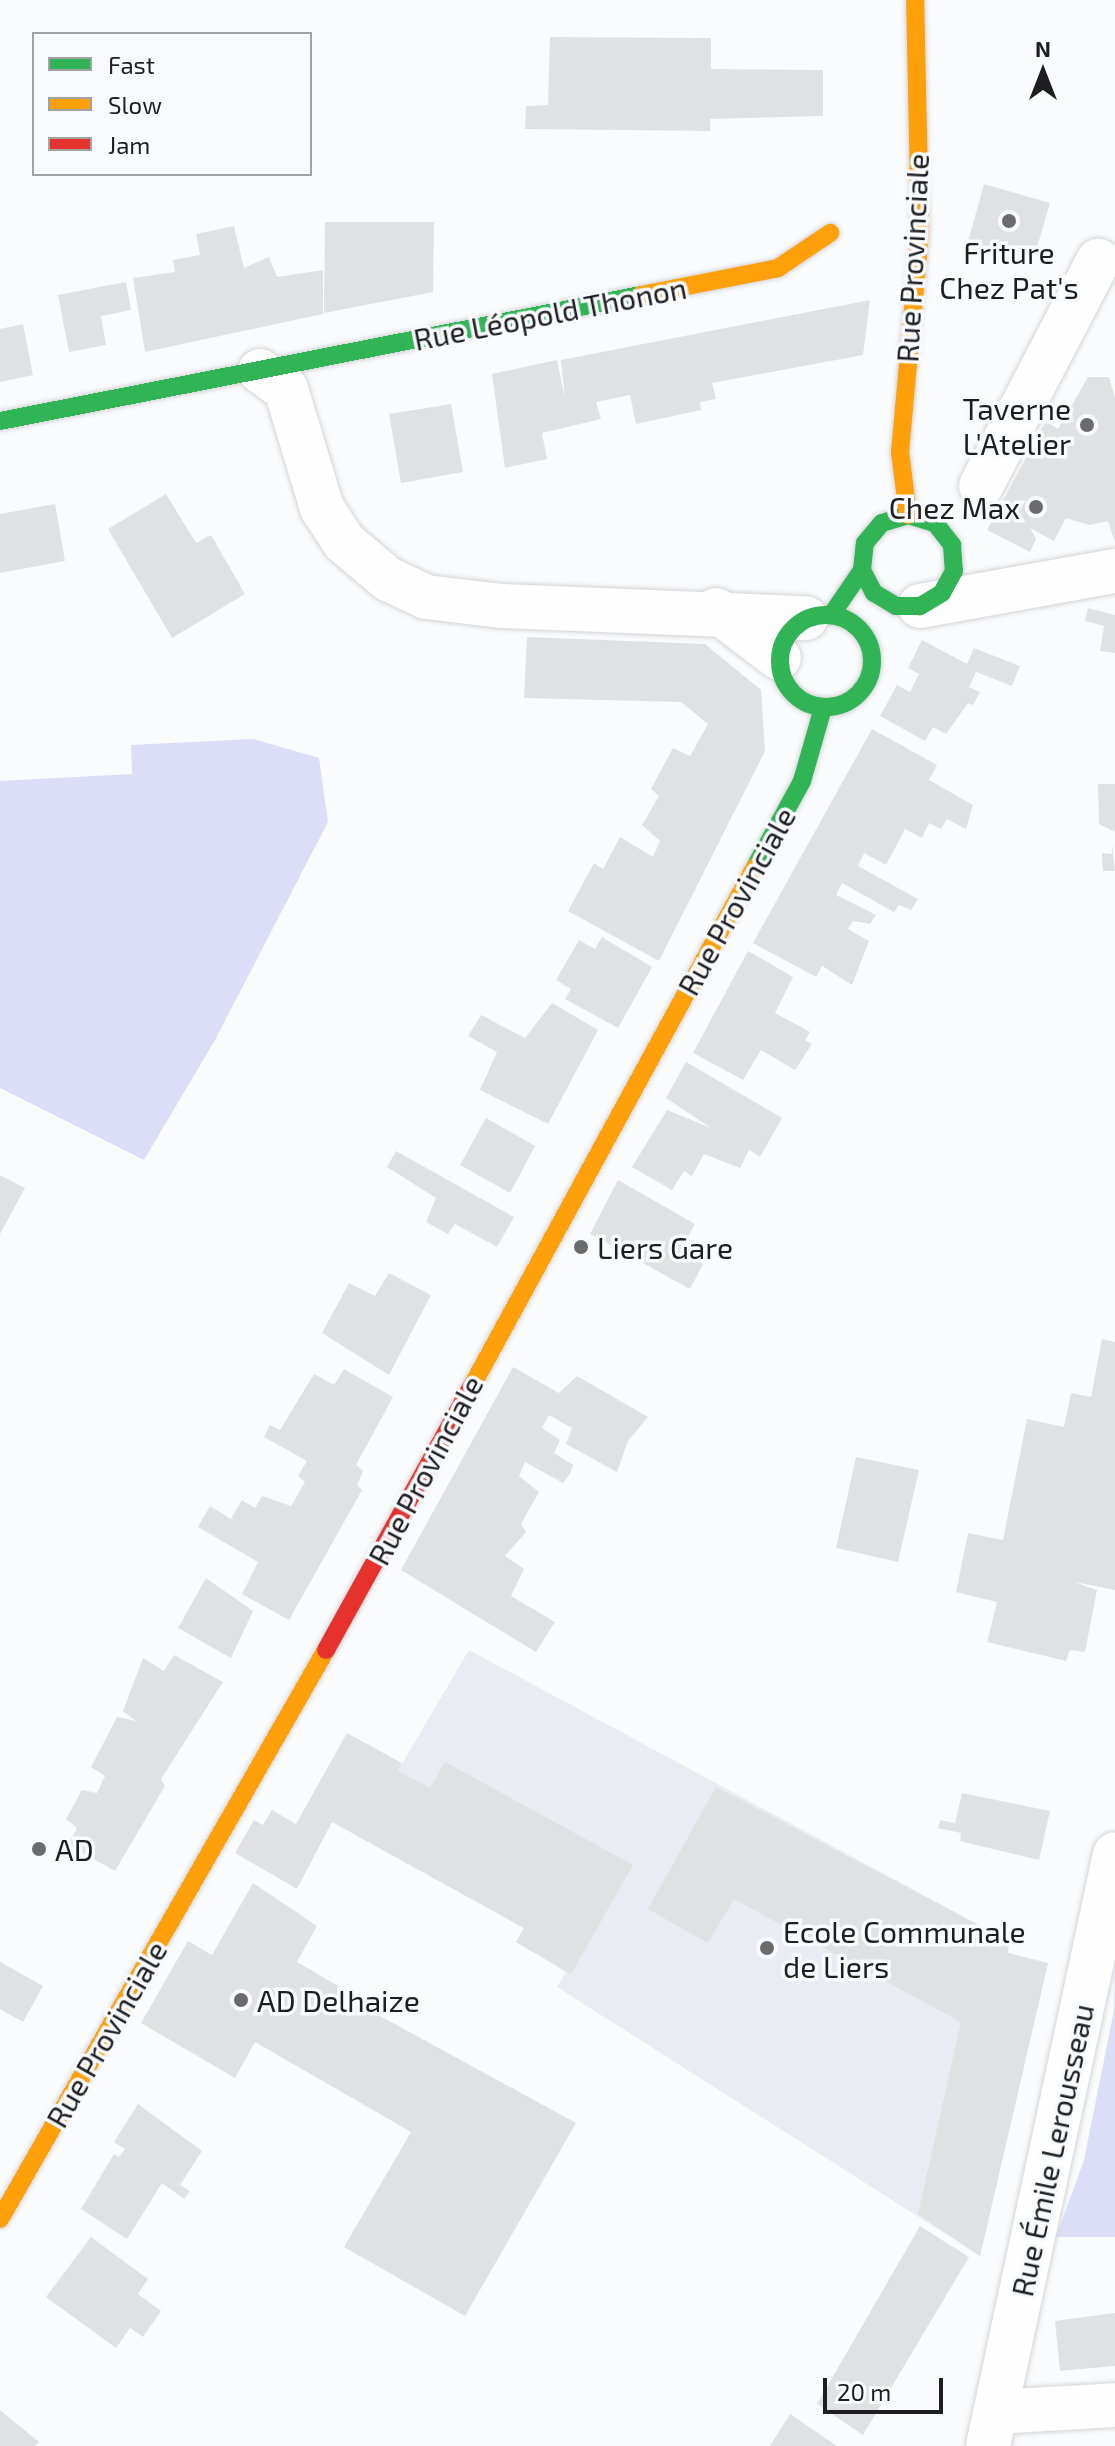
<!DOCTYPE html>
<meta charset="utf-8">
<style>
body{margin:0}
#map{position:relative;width:1115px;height:2446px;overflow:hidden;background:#fafbfd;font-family:"Exo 2",sans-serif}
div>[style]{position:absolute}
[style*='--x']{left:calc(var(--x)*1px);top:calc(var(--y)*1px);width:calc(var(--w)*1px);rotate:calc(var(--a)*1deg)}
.built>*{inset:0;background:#eaebf3}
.green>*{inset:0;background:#dbdef6}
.building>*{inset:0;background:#e0e1e3}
.roads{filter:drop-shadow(0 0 2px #d4d4d6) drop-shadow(0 0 2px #d4d4d6)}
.street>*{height:44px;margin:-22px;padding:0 22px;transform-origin:22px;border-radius:22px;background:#fefeff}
.fast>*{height:18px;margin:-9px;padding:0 9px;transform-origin:9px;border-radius:9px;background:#30b455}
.fast>.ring{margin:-9px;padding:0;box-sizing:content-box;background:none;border:18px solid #30b455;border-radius:50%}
.slow>*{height:18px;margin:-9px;padding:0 9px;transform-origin:9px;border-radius:9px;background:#ff9f0a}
.jam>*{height:18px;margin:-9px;padding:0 9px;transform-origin:9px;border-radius:9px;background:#e5322d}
.dots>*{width:22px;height:22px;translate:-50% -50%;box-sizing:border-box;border:4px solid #f9fafe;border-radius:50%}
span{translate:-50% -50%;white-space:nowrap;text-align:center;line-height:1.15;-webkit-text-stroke:7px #f9fafe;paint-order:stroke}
.poi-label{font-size:30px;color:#1e1e21}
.right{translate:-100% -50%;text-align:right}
.left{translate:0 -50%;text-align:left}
.street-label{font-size:30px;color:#1e1e21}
.legend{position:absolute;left:32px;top:32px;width:280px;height:144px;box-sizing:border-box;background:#f9fafe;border:2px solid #a1a2a6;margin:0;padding:10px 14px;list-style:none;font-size:24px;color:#1e1e21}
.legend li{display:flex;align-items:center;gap:16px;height:40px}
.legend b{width:40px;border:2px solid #a1a2a6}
.north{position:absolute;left:1003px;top:32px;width:80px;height:80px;-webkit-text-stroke:6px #f9fafe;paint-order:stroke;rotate:0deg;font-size:22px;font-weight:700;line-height:32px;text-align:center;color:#1e1e21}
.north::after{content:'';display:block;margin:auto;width:28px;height:36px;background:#1e1e21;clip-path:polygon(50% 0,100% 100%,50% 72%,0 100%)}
.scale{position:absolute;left:823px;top:2378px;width:120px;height:36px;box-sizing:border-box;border:4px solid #1e1e21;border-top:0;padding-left:10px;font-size:24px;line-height:28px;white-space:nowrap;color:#1e1e21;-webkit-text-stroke:6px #f9fafe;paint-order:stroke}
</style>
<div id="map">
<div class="built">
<div style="clip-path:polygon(469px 1650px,1009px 1941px,1008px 1953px,1048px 1963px,980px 2256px,557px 1987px,566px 1972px,516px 1942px,524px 1928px,359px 1837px)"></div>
</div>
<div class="green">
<div style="clip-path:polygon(253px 739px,319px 758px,328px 822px,215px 1040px,144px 1160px,0 1088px,0 781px,132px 774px,131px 745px)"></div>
<div style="clip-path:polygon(1115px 1963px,1115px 2237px,1056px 2237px,1084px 2160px,1114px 2010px)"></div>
</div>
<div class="building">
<div style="clip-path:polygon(550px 37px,711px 38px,711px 69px,823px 70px,823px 116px,710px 119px,710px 131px,525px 129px,526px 106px,548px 105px)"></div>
<div style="clip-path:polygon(984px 184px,1050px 203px,1033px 261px,968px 242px)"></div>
<div style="clip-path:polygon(325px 222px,434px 222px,433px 292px,324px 313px)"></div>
<div style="clip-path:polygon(234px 226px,244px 268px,269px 257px,277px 277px,323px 270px,323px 314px,145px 352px,133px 278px,175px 272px,173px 260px,200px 255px,196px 234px)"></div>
<div style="clip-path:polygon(126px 282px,131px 310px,101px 316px,106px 345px,69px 352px,58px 295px)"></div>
<div style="clip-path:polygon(870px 300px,863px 355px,712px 383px,716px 399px,700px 402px,701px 410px,636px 424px,630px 395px,596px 402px,601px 419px,542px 433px,547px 459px,505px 468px,492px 374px,557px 360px,565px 399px,561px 360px)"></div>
<div style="clip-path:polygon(23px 324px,33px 375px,0 382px,0 329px)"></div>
<div style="clip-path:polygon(1088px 377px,1109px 377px,1115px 399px,1115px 543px,1108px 521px,1089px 525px,1066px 518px,1054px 541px,1030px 528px,1036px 539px,1030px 552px,987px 530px,1046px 421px,1058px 429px)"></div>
<div style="clip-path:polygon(451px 404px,463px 472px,401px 483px,389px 414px)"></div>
<div style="clip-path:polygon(166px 494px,196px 543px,211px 535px,245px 594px,172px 638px,108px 529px)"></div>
<div style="clip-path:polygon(55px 504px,65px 561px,0 573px,0 514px)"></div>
<div style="clip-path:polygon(1088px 608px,1115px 615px,1115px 653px,1100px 651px,1104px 626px,1085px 621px)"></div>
<div style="clip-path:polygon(527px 637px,705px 644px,761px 690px,765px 751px,659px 961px,568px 911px,594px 863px,603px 869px,620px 837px,653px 857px,660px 841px,642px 825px,659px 796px,651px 789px,673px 748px,690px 756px,708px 724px,681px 702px,524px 698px)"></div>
<div style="clip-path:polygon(922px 640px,967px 664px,974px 648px,1020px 666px,1012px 686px,976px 672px,969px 687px,980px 692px,973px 705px,968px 703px,946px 734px,933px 727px,925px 741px,880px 716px,897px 685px,910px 692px,919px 674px,908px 668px)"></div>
<div style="clip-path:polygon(872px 729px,937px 765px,929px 780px,973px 805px,966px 829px,947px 819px,941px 829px,929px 823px,922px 838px,905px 829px,886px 865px,864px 853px,858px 866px,918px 899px,911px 910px,899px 905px,894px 912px,842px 883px,836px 895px,876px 915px,870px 924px,853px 921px,848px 929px,869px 941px,852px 985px,822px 966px,816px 977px,753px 943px)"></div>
<div style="clip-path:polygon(1098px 784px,1115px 784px,1115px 832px,1099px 824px)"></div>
<div style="clip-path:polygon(1112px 845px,1115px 871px,1103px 871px,1102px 853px,1112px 854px)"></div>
<div style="clip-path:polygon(602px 937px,652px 967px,618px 1028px,565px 999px,571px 989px,556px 980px,579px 940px,595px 949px)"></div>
<div style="clip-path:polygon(748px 951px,793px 977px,775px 1013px,810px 1032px,805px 1040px,812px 1044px,795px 1070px,761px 1050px,743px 1080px,693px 1053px)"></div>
<div style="clip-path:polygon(552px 1003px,598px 1030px,548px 1124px,480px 1090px,497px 1052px,468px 1036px,481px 1015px,525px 1038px)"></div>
<div style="clip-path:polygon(686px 1062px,782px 1118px,760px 1157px,749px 1150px,740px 1168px,704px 1154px,692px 1176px,684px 1171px,672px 1190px,632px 1167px,667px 1110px,711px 1128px,666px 1098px)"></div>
<div style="clip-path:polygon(486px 1118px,535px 1146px,510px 1193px,460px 1165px)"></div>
<div style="clip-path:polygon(396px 1151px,514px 1217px,497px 1247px,455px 1224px,448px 1234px,426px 1222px,436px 1198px,387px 1167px)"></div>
<div style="clip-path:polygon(0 1175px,25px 1188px,0 1234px)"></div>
<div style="clip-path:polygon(618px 1180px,695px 1224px,680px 1251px,703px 1264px,690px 1289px,590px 1234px)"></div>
<div style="clip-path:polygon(389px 1273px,431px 1295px,389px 1375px,322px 1333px,349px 1283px,375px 1296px)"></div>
<div style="clip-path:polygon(1102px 1339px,1115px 1342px,1115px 1590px,1074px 1582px,1097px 1590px,1085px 1652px,1070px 1650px,1066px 1661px,987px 1642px,997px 1602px,956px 1592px,968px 1533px,1003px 1540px,1027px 1419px,1064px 1427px,1071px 1393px,1091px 1397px)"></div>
<div style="clip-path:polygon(513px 1367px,559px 1393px,577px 1376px,648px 1417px,628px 1441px,617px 1472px,566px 1444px,572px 1428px,549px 1415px,542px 1428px,560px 1440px,554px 1453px,573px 1465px,570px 1474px,563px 1483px,525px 1462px,519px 1476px,539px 1492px,521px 1524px,526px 1532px,505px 1556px,524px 1569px,511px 1596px,555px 1622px,536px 1652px,401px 1570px)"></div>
<div style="clip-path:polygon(344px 1369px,393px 1397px,356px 1465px,363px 1471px,357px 1485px,362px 1490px,289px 1620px,242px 1594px,258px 1562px,198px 1527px,210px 1506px,231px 1519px,242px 1500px,255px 1508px,262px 1496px,291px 1506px,305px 1482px,298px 1476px,307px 1461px,264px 1437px,270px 1425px,280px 1430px,314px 1374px,334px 1385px)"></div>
<div style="clip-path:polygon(856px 1457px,919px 1470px,898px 1562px,836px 1548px)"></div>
<div style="clip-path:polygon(206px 1578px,253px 1611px,231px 1658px,178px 1628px)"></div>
<div style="clip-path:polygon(174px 1655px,223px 1682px,161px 1779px,165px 1786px,115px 1871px,68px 1845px,77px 1828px,66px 1819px,82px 1790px,97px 1793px,105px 1776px,91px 1767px,117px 1717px,136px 1721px,123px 1711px,143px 1658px,164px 1671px)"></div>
<div style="clip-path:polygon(347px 1733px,402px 1763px,398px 1771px,430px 1788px,445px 1762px,633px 1865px,571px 1974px,516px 1942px,524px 1928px,332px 1822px,297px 1889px,235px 1853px,254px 1820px,263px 1825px,272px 1810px,296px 1824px)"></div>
<div style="clip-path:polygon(716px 1787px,1009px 1941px,1008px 1953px,1048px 1963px,980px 2256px,918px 2214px,961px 2022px,734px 1899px,708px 1943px,648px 1909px)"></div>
<div style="clip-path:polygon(962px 1793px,1050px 1811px,1039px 1860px,960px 1841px,961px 1833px,938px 1828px,940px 1820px,955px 1823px)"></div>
<div style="clip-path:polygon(253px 1883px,317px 1926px,297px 1962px,352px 1994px,349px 1999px,576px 2123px,465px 2316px,344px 2247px,411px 2132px,255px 2042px,235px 2078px,141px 2023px,188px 1941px,212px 1955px)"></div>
<div style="clip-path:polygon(0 1962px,43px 1986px,23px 2022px,0 2009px)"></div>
<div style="clip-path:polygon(138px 2104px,202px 2151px,180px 2185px,190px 2191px,184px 2199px,162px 2183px,127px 2239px,81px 2209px,114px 2154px,119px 2157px,125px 2149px,114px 2142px)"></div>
<div style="clip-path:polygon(920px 2226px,969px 2257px,863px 2435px,817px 2404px)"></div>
<div style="clip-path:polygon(91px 2237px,148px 2279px,138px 2294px,161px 2311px,143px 2337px,130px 2328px,116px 2348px,46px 2297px)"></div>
<div style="clip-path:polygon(1115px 2313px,1115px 2366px,1060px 2371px,1055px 2321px)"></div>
<div style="clip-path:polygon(0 2410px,39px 2442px,35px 2446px,0 2446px)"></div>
<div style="clip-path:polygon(790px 2414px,837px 2446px,770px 2446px)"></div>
</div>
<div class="roads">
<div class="street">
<div style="--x:260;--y:371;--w:32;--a:35"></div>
<div style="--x:286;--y:389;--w:124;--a:73.2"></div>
<div style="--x:322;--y:508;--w:40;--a:57.1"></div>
<div style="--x:344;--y:542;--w:57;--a:40.1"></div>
<div style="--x:388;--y:579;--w:42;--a:25.3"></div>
<div style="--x:426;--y:597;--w:77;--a:6.8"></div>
<div style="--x:502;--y:606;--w:304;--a:2.3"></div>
<div style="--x:981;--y:486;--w:254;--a:-62.5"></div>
<div style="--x:920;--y:606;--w:198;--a:-10.2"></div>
<div style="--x:716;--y:610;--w:79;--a:37.3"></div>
<div style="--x:995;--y:2412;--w:120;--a:-3.3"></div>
<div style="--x:988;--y:2446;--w:605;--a:-77.89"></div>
</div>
<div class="fast">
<div style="--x:0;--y:421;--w:653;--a:-11.12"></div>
<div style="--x:832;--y:614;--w:53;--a:-55.7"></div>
<div style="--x:862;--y:570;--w:27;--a:-84"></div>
<div style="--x:865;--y:543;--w:26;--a:-50"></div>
<div style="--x:882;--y:523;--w:27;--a:-17"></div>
<div style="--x:908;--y:515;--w:28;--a:17"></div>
<div style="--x:935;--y:523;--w:28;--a:52"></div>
<div style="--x:952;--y:545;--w:26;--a:86"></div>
<div style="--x:954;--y:571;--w:25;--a:119"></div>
<div style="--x:942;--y:593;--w:26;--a:149"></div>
<div style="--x:920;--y:606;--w:24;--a:180"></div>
<div style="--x:896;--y:606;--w:26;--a:-149"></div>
<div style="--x:874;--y:593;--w:26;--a:-118"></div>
<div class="ring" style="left:780px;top:615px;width:74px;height:74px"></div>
<div style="--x:755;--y:867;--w:98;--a:-61.3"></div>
<div style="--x:802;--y:781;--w:76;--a:-74"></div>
</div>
<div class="slow">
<div style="--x:641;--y:295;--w:140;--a:-11.1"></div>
<div style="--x:778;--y:268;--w:63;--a:-33.9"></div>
<div style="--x:908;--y:515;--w:64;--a:-97.2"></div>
<div style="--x:900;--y:452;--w:221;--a:-84.8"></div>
<div style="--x:920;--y:232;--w:232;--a:-91.2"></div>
<div style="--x:472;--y:1386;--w:591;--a:-61.4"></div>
<div style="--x:0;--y:2219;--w:656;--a:-60.19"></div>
</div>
<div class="jam">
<div style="--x:326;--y:1650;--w:302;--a:-61.1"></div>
</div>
</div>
<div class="dots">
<div style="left:1009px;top:221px;background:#6b6b6e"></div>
<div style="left:1087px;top:425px;background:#6b6b6e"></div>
<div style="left:1036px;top:507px;background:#6b6b6e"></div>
<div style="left:581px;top:1247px;background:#6b6b6e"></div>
<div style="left:39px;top:1849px;background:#6b6b6e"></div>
<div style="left:767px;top:1948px;background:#6b6b6e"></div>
<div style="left:241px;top:2000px;background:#6b6b6e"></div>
</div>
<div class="poi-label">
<span style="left:1009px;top:269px">Friture<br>Chez Pat's</span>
<span class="right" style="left:1071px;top:425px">Taverne<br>L'Atelier</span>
<span class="right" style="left:1020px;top:507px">Chez Max</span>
<span class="left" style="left:597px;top:1247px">Liers Gare</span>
<span class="left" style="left:55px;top:1849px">AD</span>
<span class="left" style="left:783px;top:1948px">Ecole Communale<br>de Liers</span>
<span class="left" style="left:257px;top:2000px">AD Delhaize</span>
</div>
<div class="street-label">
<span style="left:912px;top:258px;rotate:-87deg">Rue Provinciale</span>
<span style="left:550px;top:313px;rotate:-11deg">Rue Léopold Thonon</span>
<span style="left:736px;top:901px;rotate:-61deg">Rue Provinciale</span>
<span style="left:425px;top:1470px;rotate:-62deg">Rue Provinciale</span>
<span style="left:106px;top:2034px;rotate:-60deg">Rue Provinciale</span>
<span style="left:1052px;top:2150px;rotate:-78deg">Rue Émile Lerousseau</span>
</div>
<ul class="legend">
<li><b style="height:10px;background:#30b455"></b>Fast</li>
<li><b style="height:10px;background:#ff9f0a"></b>Slow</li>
<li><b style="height:10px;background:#e5322d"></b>Jam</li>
</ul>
<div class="north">N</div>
<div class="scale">20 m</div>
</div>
